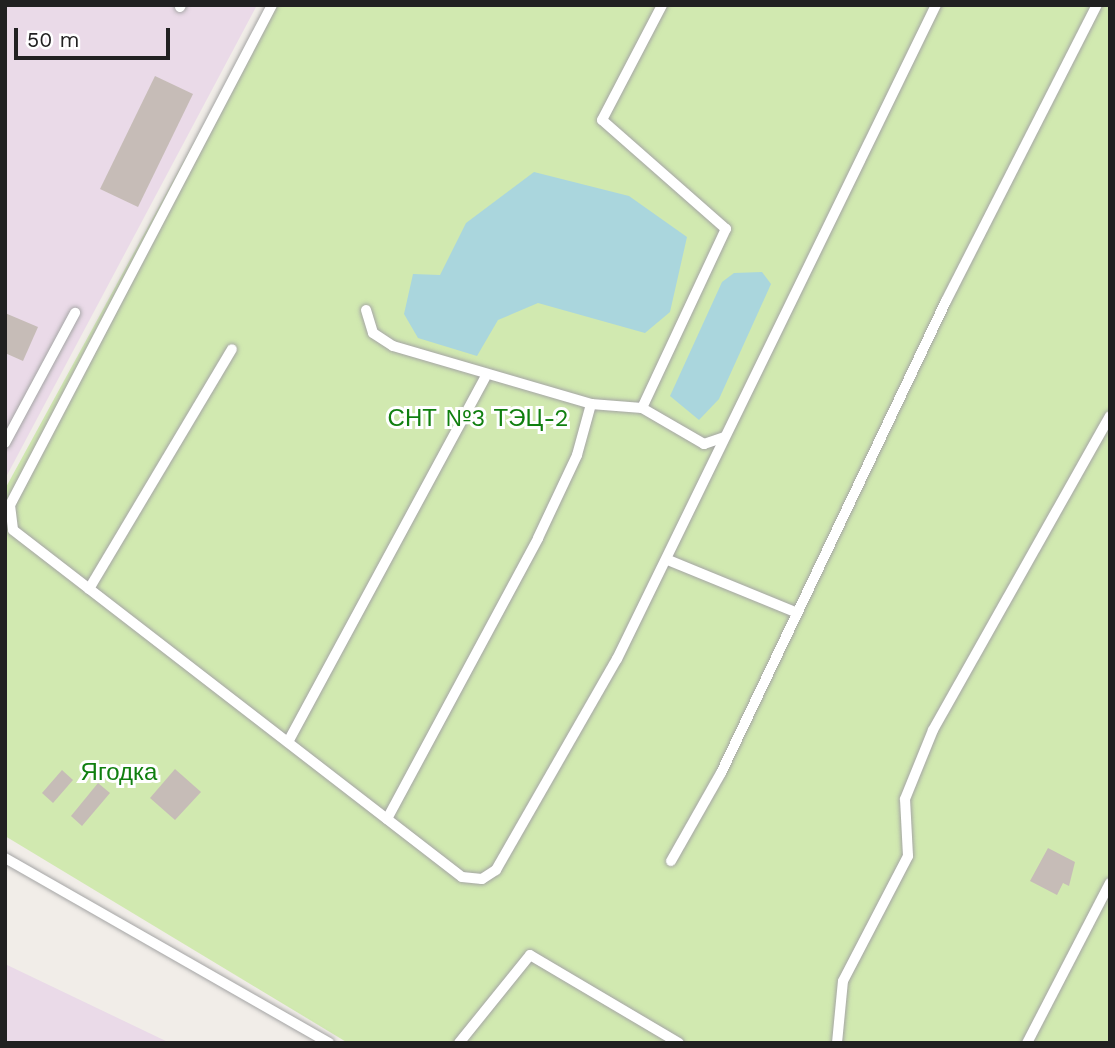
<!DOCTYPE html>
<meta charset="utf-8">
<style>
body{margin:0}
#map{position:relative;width:1115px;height:1048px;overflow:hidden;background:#f1ede8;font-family:"Work Sans",sans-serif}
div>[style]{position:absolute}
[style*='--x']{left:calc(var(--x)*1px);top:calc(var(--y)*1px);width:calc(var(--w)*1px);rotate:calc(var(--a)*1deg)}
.industrial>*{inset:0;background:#eadae8}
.grass>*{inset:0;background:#d1e9b0}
.water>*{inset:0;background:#aad6dd}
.building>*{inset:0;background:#c6bcb7}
.roads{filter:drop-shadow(0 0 2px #a5a5a5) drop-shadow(0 0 2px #a5a5a5)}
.service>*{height:10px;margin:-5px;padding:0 5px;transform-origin:5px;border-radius:5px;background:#fff}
span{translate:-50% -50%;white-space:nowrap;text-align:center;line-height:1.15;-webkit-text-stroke:6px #fff;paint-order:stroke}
.park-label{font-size:24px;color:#107f0f}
.frame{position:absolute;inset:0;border:7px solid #212121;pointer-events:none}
.scale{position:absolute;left:14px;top:28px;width:156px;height:32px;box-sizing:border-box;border:4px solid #212121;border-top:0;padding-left:9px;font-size:21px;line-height:24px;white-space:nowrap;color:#212121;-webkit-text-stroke:5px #fff;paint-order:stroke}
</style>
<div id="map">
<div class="industrial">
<div style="clip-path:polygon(5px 5px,257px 5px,5px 479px)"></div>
<div style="clip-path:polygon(5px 964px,170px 1043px,5px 1043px)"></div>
</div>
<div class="grass">
<div style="clip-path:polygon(269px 5px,1110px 5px,1110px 1043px,348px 1043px,5px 836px,5px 489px)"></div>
</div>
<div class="water">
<div style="clip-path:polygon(534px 172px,629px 196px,687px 237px,670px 312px,645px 333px,538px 303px,498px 320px,477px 356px,418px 338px,404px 314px,413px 274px,440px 275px,466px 223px)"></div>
<div style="clip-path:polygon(762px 272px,771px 284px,719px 399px,699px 420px,670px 396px,722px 282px,734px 273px)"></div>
</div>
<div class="building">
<div style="clip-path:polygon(155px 76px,193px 94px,138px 207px,100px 189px)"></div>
<div style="clip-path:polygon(5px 313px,38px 327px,23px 361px,5px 353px)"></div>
<div style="clip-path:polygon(175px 769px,201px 792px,175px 820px,150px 798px)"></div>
<div style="clip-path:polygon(62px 770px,73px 780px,53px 803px,42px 793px)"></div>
<div style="clip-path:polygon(98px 783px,110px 793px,82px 826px,71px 816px)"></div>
<div style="clip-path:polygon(1048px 848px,1075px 862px,1069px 886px,1063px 883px,1057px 895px,1030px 881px)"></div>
</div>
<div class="roads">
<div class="service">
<div style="--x:272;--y:5;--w:564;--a:117.65"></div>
<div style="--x:10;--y:505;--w:25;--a:83"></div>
<div style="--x:13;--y:530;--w:567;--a:37.7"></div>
<div style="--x:462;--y:877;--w:20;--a:6"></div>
<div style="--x:482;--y:879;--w:17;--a:-33"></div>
<div style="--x:496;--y:870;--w:243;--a:-60.2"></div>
<div style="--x:617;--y:659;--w:728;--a:-64"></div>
<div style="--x:180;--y:7;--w:2;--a:-63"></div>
<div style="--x:366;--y:310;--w:24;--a:73"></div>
<div style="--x:373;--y:333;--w:24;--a:33"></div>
<div style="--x:393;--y:346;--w:206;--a:16.3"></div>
<div style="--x:591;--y:404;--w:51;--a:4.5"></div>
<div style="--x:642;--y:408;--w:72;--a:30.1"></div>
<div style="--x:704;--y:444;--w:21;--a:-19"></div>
<div style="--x:642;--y:408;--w:198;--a:-64.9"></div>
<div style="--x:726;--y:229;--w:165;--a:-138.7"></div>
<div style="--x:602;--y:120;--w:130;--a:-62.4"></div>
<div style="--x:5;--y:443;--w:148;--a:-61.7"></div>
<div style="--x:668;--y:560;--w:139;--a:22.3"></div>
<div style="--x:89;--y:589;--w:279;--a:-59.2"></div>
<div style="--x:288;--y:742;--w:414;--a:-61.6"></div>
<div style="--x:387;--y:819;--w:319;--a:-61.7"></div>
<div style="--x:538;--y:538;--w:92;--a:-64.8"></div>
<div style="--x:577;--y:455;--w:53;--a:-74.6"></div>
<div style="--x:5;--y:858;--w:373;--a:29.7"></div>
<div style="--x:671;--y:861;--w:101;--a:-60.4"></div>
<div style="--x:721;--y:773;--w:523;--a:-64.51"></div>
<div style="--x:946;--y:301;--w:332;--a:-63"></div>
<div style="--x:459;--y:1043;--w:113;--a:-51.1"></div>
<div style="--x:530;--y:955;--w:173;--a:30.6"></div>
<div style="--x:837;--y:1043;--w:62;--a:-84.5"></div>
<div style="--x:843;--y:981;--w:141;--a:-62.5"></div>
<div style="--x:908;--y:856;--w:57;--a:-93"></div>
<div style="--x:905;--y:799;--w:74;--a:-67.9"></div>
<div style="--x:933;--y:730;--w:360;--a:-60.6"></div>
<div style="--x:1027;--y:1043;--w:180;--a:-62.6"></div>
</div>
</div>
<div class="park-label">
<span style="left:478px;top:419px">СНТ №3 ТЭЦ-2</span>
<span style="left:119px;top:773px">Ягодка</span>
</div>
<div class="frame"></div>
<div class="scale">50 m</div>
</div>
